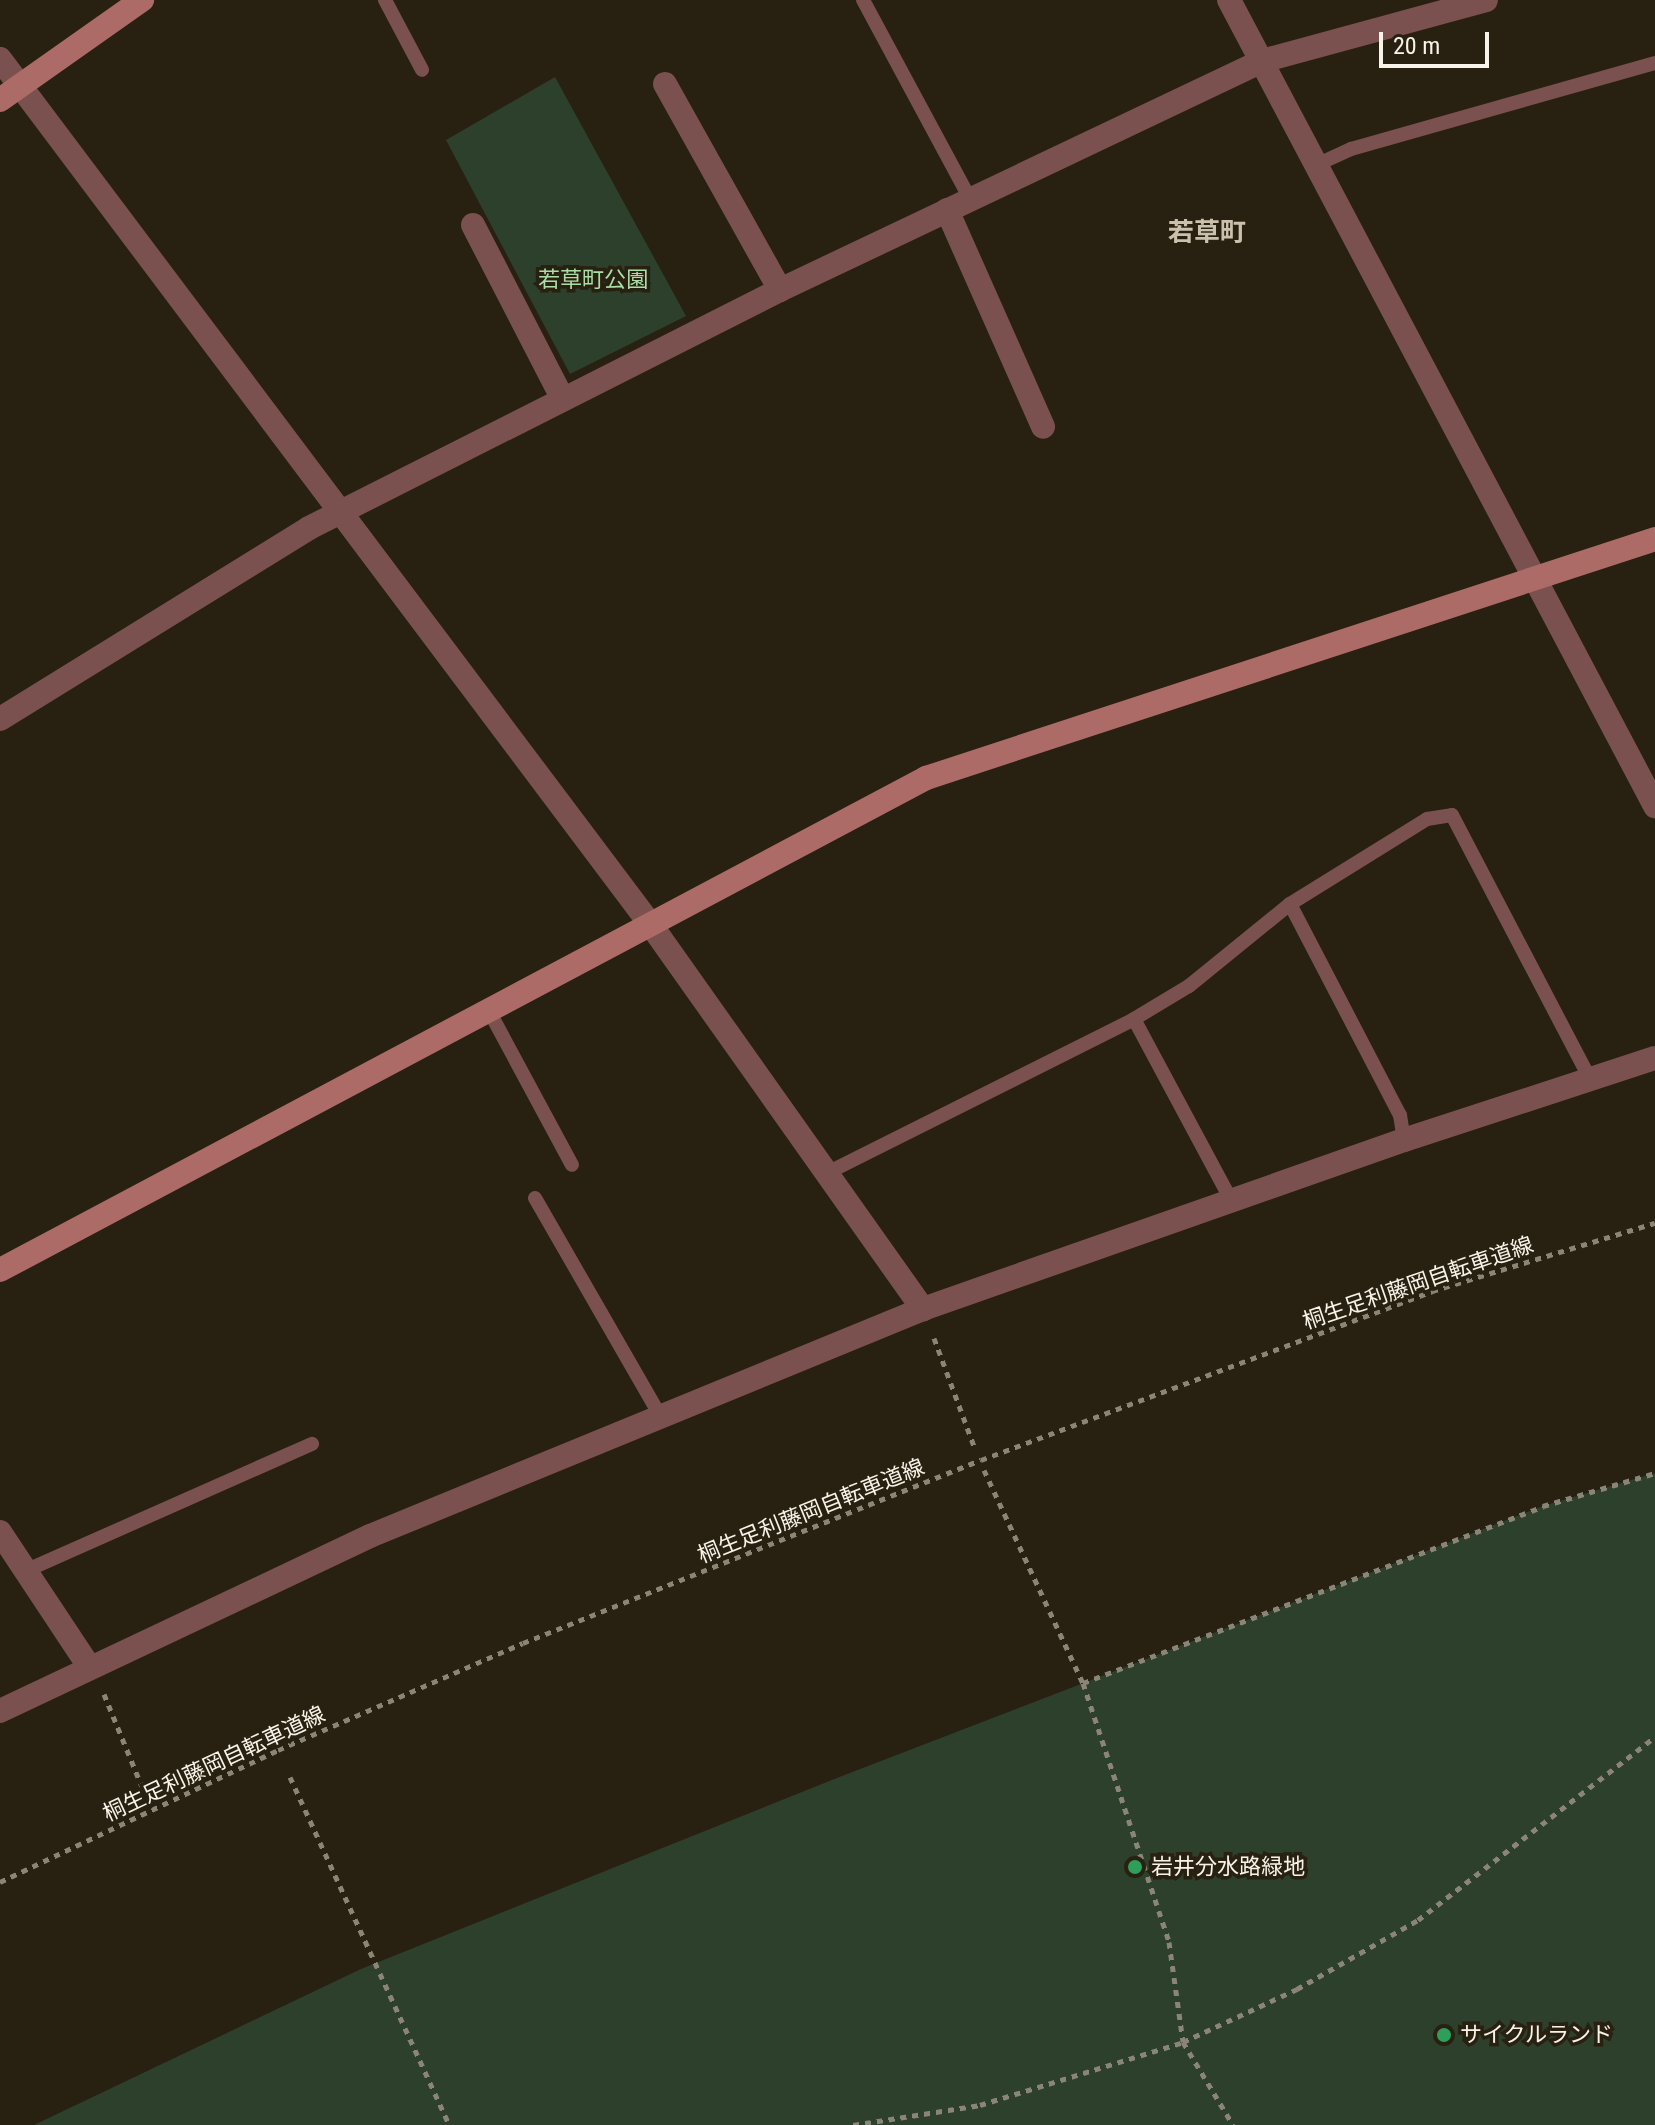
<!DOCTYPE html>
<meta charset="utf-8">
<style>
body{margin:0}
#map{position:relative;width:1655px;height:2125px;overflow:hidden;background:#282010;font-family:"Roboto Condensed","Noto Sans JP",sans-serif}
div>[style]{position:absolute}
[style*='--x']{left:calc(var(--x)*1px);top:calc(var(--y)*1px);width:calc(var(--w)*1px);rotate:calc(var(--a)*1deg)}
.green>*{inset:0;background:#2d402c}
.path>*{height:5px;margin-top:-2.5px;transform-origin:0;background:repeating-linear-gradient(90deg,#8b8577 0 6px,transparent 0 12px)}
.lane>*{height:14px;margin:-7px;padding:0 7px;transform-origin:7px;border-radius:7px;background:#7a514f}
.street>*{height:24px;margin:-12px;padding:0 12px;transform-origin:12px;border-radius:12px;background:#7a514f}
.secondary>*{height:24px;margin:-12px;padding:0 12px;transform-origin:12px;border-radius:12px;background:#ad6b68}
.dots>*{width:22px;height:22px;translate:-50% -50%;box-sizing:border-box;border:4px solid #282010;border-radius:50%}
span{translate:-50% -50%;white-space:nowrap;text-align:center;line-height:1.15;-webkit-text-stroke:7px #282010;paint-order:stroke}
.park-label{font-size:22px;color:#a9dfa6}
.street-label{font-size:22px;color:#f8f3e8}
.poi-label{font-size:22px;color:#f8f3e8}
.left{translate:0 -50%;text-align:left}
.quarter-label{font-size:26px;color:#cbc0ac;font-weight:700}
.scale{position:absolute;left:1379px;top:32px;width:110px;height:36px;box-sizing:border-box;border:4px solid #f8f3e8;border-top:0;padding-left:10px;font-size:24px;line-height:28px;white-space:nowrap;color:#f8f3e8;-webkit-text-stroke:6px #282010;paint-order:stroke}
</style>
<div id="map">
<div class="green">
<div style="clip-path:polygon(555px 77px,686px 316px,570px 374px,446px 140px)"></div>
<div style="clip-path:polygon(1655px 1473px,1655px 2125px,34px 2125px,361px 1969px,842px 1776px,1543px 1506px)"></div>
</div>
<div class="path">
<div style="--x:934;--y:1338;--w:118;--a:69.7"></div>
<div style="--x:984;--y:1470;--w:235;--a:65.1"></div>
<div style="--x:1083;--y:1683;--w:273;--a:71.6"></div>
<div style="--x:1169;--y:1942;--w:101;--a:82"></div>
<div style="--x:1183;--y:2042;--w:97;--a:58.9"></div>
<div style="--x:1083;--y:1683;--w:493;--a:-21"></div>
<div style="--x:1543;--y:1506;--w:117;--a:-16.4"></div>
<div style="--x:104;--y:1694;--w:108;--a:67.7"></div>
<div style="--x:290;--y:1777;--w:383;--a:65.4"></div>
<div style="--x:0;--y:1882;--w:308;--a:-25.4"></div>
<div style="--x:278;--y:1750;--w:267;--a:-23.6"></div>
<div style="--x:523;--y:1643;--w:493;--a:-21.8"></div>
<div style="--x:981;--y:1460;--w:482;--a:-20.5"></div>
<div style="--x:1432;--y:1291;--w:233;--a:-17"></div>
<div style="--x:853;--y:2125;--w:129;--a:-8.9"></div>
<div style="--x:980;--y:2105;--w:213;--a:-17.2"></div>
<div style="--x:1183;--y:2042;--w:126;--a:-24.9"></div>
<div style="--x:1297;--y:1989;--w:139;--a:-29.7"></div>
<div style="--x:1418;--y:1920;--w:299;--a:-37.7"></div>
</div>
<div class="lane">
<div style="--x:385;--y:0;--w:79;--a:62.1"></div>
<div style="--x:863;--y:0;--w:226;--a:61.7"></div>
<div style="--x:1314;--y:166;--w:41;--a:-24.7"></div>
<div style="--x:1351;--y:149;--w:316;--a:-15.8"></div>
<div style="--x:1290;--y:904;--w:238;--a:62.5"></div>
<div style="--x:1400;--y:1115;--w:25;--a:81"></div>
<div style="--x:488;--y:1009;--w:177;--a:61.7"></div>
<div style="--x:1134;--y:1019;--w:205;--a:61.8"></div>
<div style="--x:829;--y:1172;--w:341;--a:-26.6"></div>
<div style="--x:1134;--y:1019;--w:64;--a:-31"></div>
<div style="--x:1189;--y:986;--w:130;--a:-39.1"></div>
<div style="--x:1290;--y:904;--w:161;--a:-31.8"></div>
<div style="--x:1427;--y:819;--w:25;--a:-9"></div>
<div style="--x:1452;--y:815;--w:298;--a:62.4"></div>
<div style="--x:535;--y:1198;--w:250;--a:60.1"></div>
<div style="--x:25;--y:1571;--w:314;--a:-23.9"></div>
</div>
<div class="street">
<div style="--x:1229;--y:0;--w:912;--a:62.14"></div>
<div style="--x:0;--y:59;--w:1083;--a:53.07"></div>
<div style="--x:651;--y:925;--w:471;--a:54.7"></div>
<div style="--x:665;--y:84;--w:236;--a:60.8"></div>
<div style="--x:947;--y:210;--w:237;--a:66.1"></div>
<div style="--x:473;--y:225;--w:196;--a:62.7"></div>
<div style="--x:0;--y:719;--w:363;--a:-31.7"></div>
<div style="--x:309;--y:528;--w:528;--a:-26.81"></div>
<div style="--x:780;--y:290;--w:534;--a:-25.41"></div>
<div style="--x:1262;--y:61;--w:232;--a:-15.2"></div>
<div style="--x:0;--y:1532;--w:163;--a:56.5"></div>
<div style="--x:0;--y:1711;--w:409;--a:-25.3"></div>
<div style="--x:370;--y:1536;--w:598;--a:-22.32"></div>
<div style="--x:923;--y:1309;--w:510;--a:-19.36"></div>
<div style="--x:1404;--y:1140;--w:264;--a:-18.1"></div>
</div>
<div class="secondary">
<div style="--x:0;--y:100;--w:174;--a:-35.2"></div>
<div style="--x:0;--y:1270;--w:1049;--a:-27.98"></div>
<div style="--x:926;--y:778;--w:767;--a:-18.15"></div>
</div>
<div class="dots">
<div style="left:1135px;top:1867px;background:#2e9e5b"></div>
<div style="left:1444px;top:2035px;background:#2e9e5b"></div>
</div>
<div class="park-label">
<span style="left:593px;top:280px">若草町公園</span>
</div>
<div class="street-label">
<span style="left:1418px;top:1283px;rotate:-19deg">桐生足利藤岡自転車道線</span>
<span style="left:811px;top:1511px;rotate:-22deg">桐生足利藤岡自転車道線</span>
<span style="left:214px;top:1764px;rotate:-25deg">桐生足利藤岡自転車道線</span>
</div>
<div class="poi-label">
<span class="left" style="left:1151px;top:1867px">岩井分水路緑地</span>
<span class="left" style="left:1460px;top:2035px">サイクルランド</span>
</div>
<div class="quarter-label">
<span style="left:1207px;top:233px">若草町</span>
</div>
<div class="scale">20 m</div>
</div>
